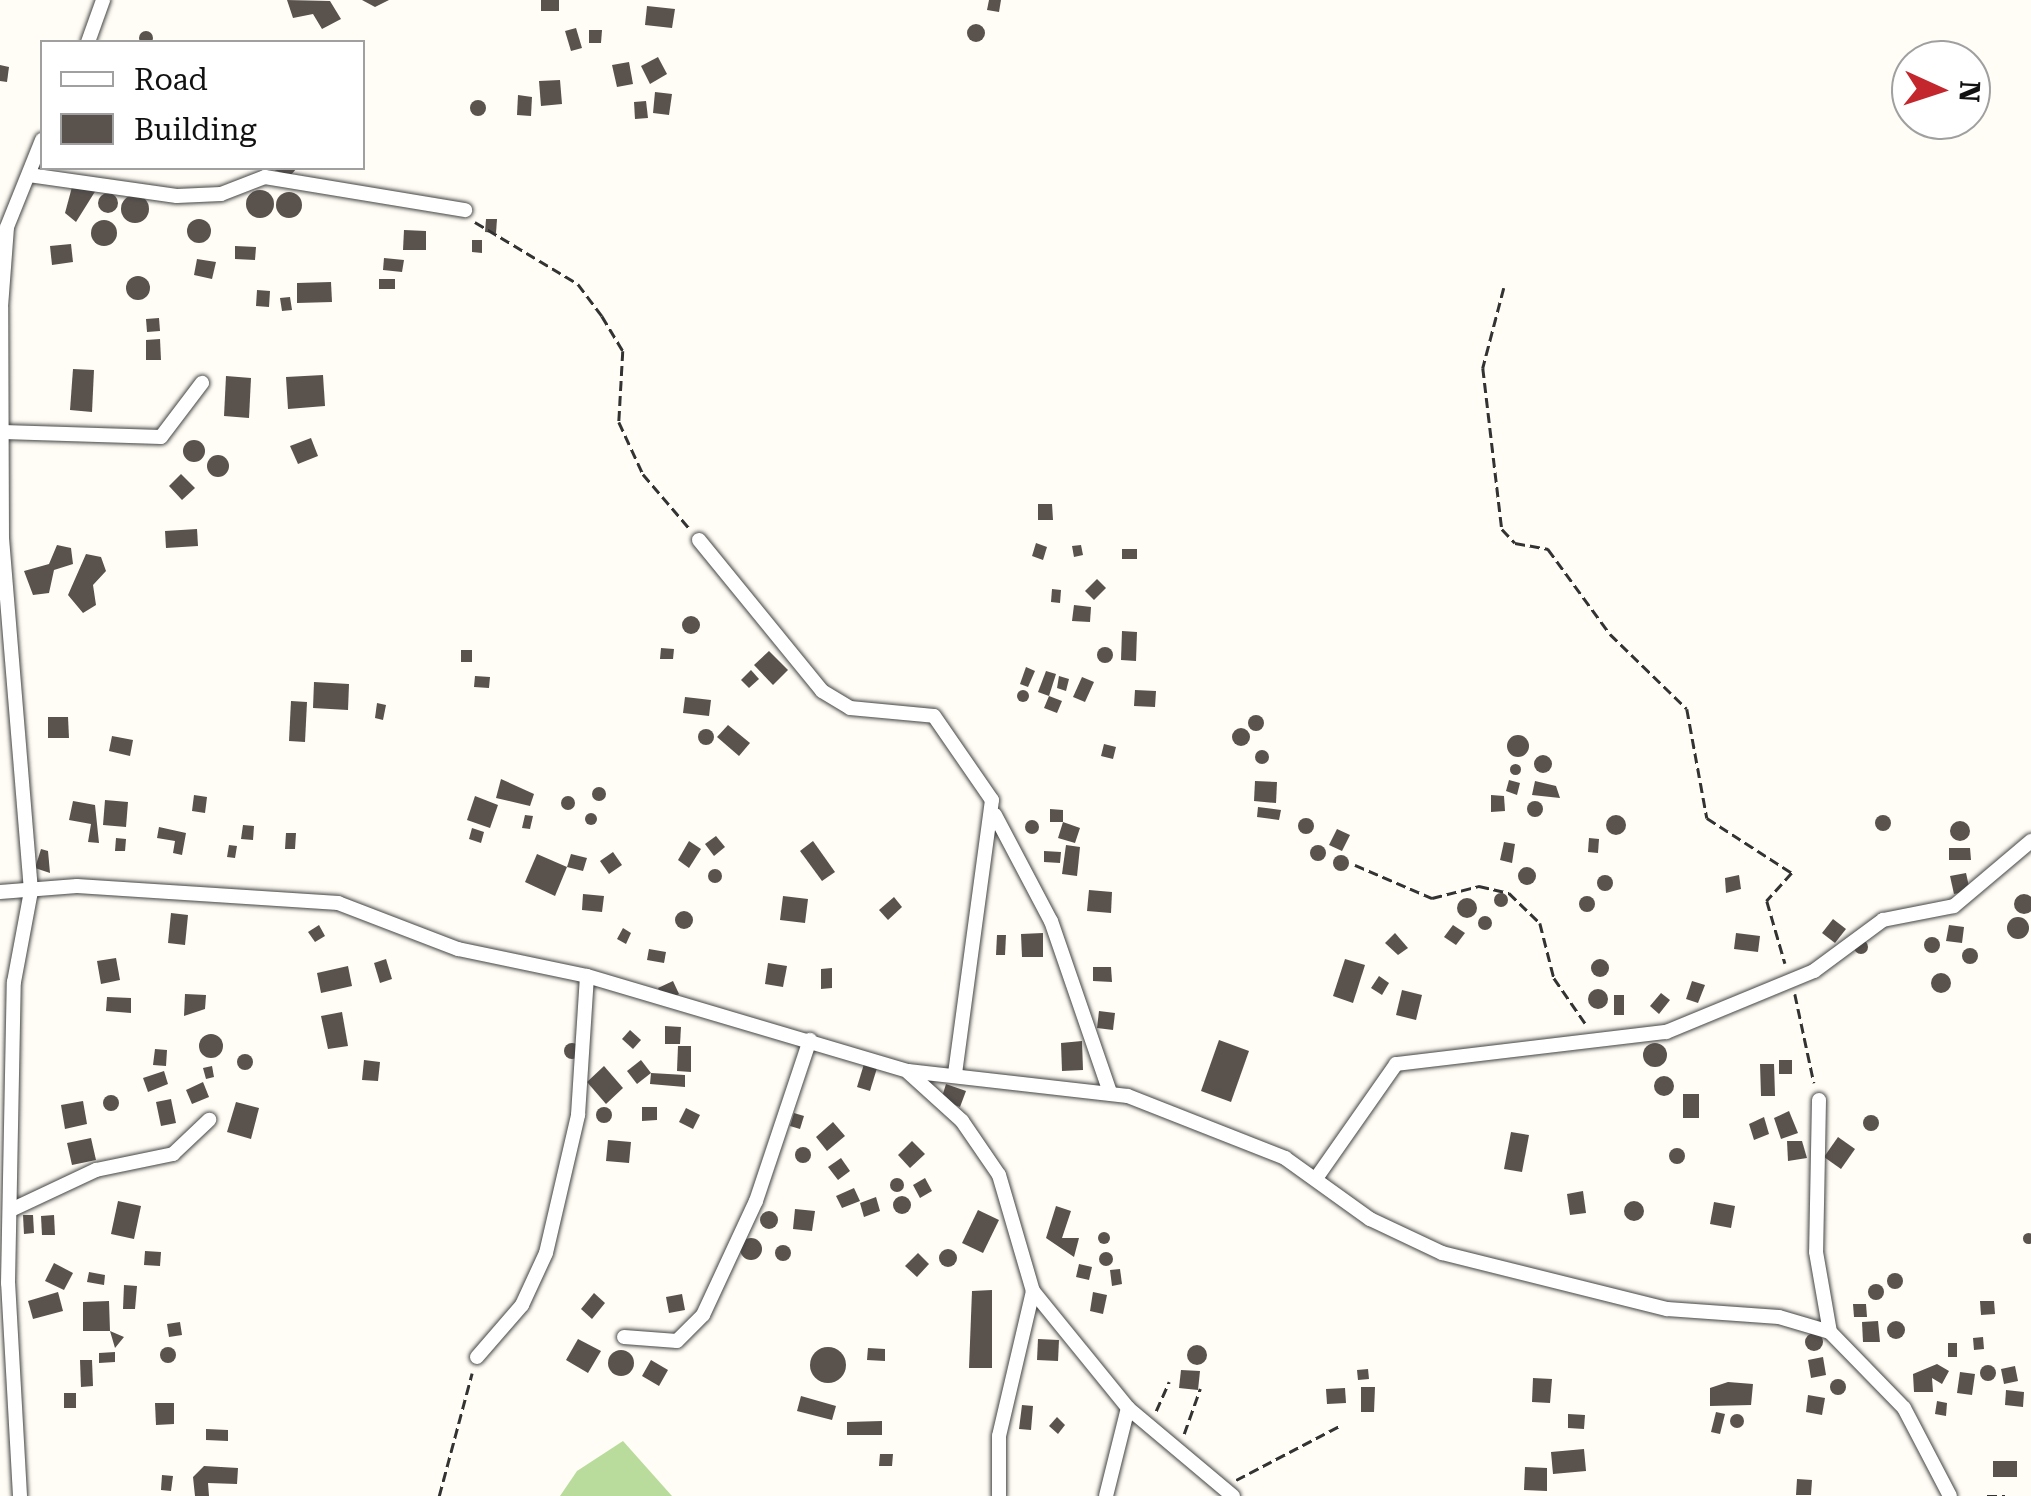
<!DOCTYPE html>
<style>
body{margin:0}
#map{position:relative;width:2031px;height:1496px;overflow:hidden;background:#fffdf5;font-family:"Roboto Serif",serif}
div>[style]{position:absolute}
[style*='--x']{left:calc(var(--x)*1px);top:calc(var(--y)*1px);width:calc(var(--w)*1px);rotate:calc(var(--a)*1deg)}
.forest>*{inset:0;background:#b9dc9c}
.building>*{inset:0;background:#5a524d}
.round{border-radius:50%}
.path>*{height:2.5px;margin-top:-1.25px;transform-origin:0;background:repeating-linear-gradient(90deg,#333 0 10px,transparent 0 15px)}
.roads{filter:drop-shadow(0 0 2px #444) drop-shadow(0 0 2px #444)}
.street>*{height:14px;margin:-7px;padding:0 7px;transform-origin:7px;border-radius:7px;background:#fff}
span{translate:-50% -50%;white-space:nowrap;text-align:center;line-height:1.15;-webkit-text-stroke:10px #fff;paint-order:stroke}
.legend{position:absolute;left:40px;top:40px;width:325px;height:130px;box-sizing:border-box;background:#fff;border:2px solid #a0a0a0;margin:0;padding:12px 18px;list-style:none;font-size:30px;color:#111}
.legend li{display:flex;align-items:center;gap:20px;height:50px}
.legend b{width:50px;border:2px solid #a0a0a0}
.north{position:absolute;left:1891px;top:40px;width:100px;height:100px;box-sizing:border-box;background:#fff;border:2px solid #a0a0a0;border-radius:50%;rotate:93deg;font-size:28px;font-weight:700;line-height:40px;text-align:center;color:#111}
.north::after{content:'';display:block;margin:auto;width:35px;height:45px;background:#c4262e;clip-path:polygon(50% 0,100% 100%,50% 72%,0 100%)}
</style>
<div id="map">
<div class="forest">
<div style="clip-path:polygon(623px 1441px,672px 1496px,560px 1496px,577px 1471px)"></div>
</div>
<div class="building">
<div style="clip-path:polygon(287px 0,330px 1px,341px 19px,322px 29px,313px 14px,293px 18px)"></div>
<div style="clip-path:polygon(362px 0,389px 0,375px 7px)"></div>
<div style="clip-path:polygon(541px 0,559px 0,559px 11px,541px 11px)"></div>
<div style="clip-path:polygon(989px 0,1001px 0,999px 12px,987px 10px)"></div>
<div style="clip-path:polygon(647px 6px,675px 9px,672px 28px,645px 25px)"></div>
<div class="round" style="left:967px;top:24px;width:18px;height:18px"></div>
<div style="clip-path:polygon(576px 28px,582px 48px,571px 51px,565px 31px)"></div>
<div style="clip-path:polygon(589px 30px,602px 30px,601px 43px,589px 43px)"></div>
<div class="round" style="left:139px;top:31px;width:14px;height:14px"></div>
<div style="clip-path:polygon(658px 57px,667px 74px,650px 84px,641px 66px)"></div>
<div style="clip-path:polygon(629px 62px,633px 84px,617px 87px,612px 65px)"></div>
<div style="clip-path:polygon(0 65px,9px 67px,7px 82px,0 81px)"></div>
<div style="clip-path:polygon(560px 80px,562px 104px,541px 106px,539px 81px)"></div>
<div style="clip-path:polygon(655px 92px,672px 94px,669px 115px,653px 113px)"></div>
<div style="clip-path:polygon(518px 95px,532px 97px,531px 116px,517px 115px)"></div>
<div class="round" style="left:470px;top:100px;width:16px;height:16px"></div>
<div style="clip-path:polygon(646px 101px,648px 118px,635px 119px,634px 102px)"></div>
<div style="clip-path:polygon(269px 168px,297px 168px,290px 176px)"></div>
<div style="clip-path:polygon(72px 187px,96px 190px,76px 222px,65px 213px)"></div>
<div class="round" style="left:246px;top:190px;width:28px;height:28px"></div>
<div class="round" style="left:276px;top:192px;width:26px;height:26px"></div>
<div class="round" style="left:98px;top:193px;width:20px;height:20px"></div>
<div class="round" style="left:121px;top:195px;width:28px;height:28px"></div>
<div style="clip-path:polygon(486px 219px,497px 219px,496px 233px,485px 232px)"></div>
<div class="round" style="left:187px;top:219px;width:24px;height:24px"></div>
<div class="round" style="left:91px;top:220px;width:26px;height:26px"></div>
<div style="clip-path:polygon(404px 230px,426px 231px,426px 250px,403px 250px)"></div>
<div style="clip-path:polygon(472px 240px,482px 240px,482px 253px,472px 252px)"></div>
<div style="clip-path:polygon(71px 244px,73px 262px,52px 265px,50px 246px)"></div>
<div style="clip-path:polygon(235px 246px,256px 247px,255px 260px,235px 259px)"></div>
<div style="clip-path:polygon(384px 258px,404px 260px,402px 272px,383px 270px)"></div>
<div style="clip-path:polygon(197px 259px,216px 262px,212px 279px,194px 275px)"></div>
<div class="round" style="left:126px;top:276px;width:24px;height:24px"></div>
<div style="clip-path:polygon(379px 279px,395px 279px,395px 289px,379px 289px)"></div>
<div style="clip-path:polygon(331px 282px,332px 302px,297px 303px,297px 283px)"></div>
<div style="clip-path:polygon(257px 290px,270px 291px,269px 307px,256px 306px)"></div>
<div style="clip-path:polygon(290px 297px,292px 310px,282px 311px,280px 298px)"></div>
<div style="clip-path:polygon(159px 318px,160px 331px,147px 332px,146px 319px)"></div>
<div style="clip-path:polygon(160px 339px,161px 360px,146px 360px,146px 340px)"></div>
<div style="clip-path:polygon(73px 369px,94px 370px,92px 412px,70px 410px)"></div>
<div style="clip-path:polygon(323px 375px,325px 406px,288px 409px,286px 377px)"></div>
<div style="clip-path:polygon(226px 376px,251px 378px,249px 418px,224px 416px)"></div>
<div style="clip-path:polygon(311px 438px,318px 456px,298px 464px,290px 446px)"></div>
<div class="round" style="left:183px;top:440px;width:22px;height:22px"></div>
<div class="round" style="left:207px;top:455px;width:22px;height:22px"></div>
<div style="clip-path:polygon(181px 474px,195px 488px,182px 500px,169px 486px)"></div>
<div style="clip-path:polygon(1038px 504px,1052px 504px,1053px 520px,1038px 520px)"></div>
<div style="clip-path:polygon(197px 529px,198px 546px,166px 548px,165px 531px)"></div>
<div style="clip-path:polygon(1036px 543px,1047px 547px,1043px 560px,1032px 556px)"></div>
<div style="clip-path:polygon(57px 545px,71px 548px,73px 564px,54px 570px,49px 593px,33px 595px,24px 571px,49px 564px)"></div>
<div style="clip-path:polygon(1081px 545px,1083px 555px,1074px 557px,1072px 546px)"></div>
<div style="clip-path:polygon(1122px 549px,1137px 549px,1137px 559px,1122px 559px)"></div>
<div style="clip-path:polygon(86px 554px,101px 557px,106px 571px,93px 585px,96px 605px,83px 613px,68px 595px)"></div>
<div style="clip-path:polygon(1097px 579px,1106px 588px,1094px 600px,1085px 591px)"></div>
<div style="clip-path:polygon(1052px 589px,1061px 590px,1060px 603px,1051px 602px)"></div>
<div style="clip-path:polygon(1074px 605px,1091px 607px,1090px 622px,1072px 621px)"></div>
<div class="round" style="left:682px;top:616px;width:18px;height:18px"></div>
<div style="clip-path:polygon(1122px 631px,1137px 632px,1136px 661px,1121px 660px)"></div>
<div class="round" style="left:1097px;top:647px;width:16px;height:16px"></div>
<div style="clip-path:polygon(661px 648px,674px 649px,673px 659px,660px 659px)"></div>
<div style="clip-path:polygon(461px 650px,472px 650px,472px 662px,461px 662px)"></div>
<div style="clip-path:polygon(769px 651px,788px 670px,773px 685px,754px 665px)"></div>
<div style="clip-path:polygon(1026px 667px,1035px 671px,1028px 687px,1020px 684px)"></div>
<div style="clip-path:polygon(751px 670px,759px 679px,749px 688px,741px 680px)"></div>
<div style="clip-path:polygon(1046px 671px,1056px 674px,1049px 696px,1038px 692px)"></div>
<div style="clip-path:polygon(475px 676px,490px 677px,489px 688px,474px 687px)"></div>
<div style="clip-path:polygon(1059px 676px,1069px 679px,1066px 691px,1057px 688px)"></div>
<div style="clip-path:polygon(1082px 677px,1094px 682px,1085px 702px,1073px 697px)"></div>
<div style="clip-path:polygon(314px 682px,349px 684px,348px 710px,313px 708px)"></div>
<div class="round" style="left:1017px;top:690px;width:12px;height:12px"></div>
<div style="clip-path:polygon(1135px 690px,1156px 691px,1155px 707px,1134px 706px)"></div>
<div style="clip-path:polygon(1049px 696px,1062px 701px,1057px 713px,1044px 708px)"></div>
<div style="clip-path:polygon(685px 697px,711px 700px,709px 716px,683px 713px)"></div>
<div style="clip-path:polygon(291px 701px,307px 702px,305px 742px,289px 741px)"></div>
<div style="clip-path:polygon(377px 703px,386px 705px,383px 720px,375px 718px)"></div>
<div class="round" style="left:1248px;top:715px;width:16px;height:16px"></div>
<div style="clip-path:polygon(48px 717px,68px 717px,69px 738px,48px 738px)"></div>
<div style="clip-path:polygon(728px 725px,750px 743px,739px 756px,717px 737px)"></div>
<div class="round" style="left:1232px;top:728px;width:18px;height:18px"></div>
<div class="round" style="left:698px;top:729px;width:16px;height:16px"></div>
<div class="round" style="left:1507px;top:735px;width:22px;height:22px"></div>
<div style="clip-path:polygon(112px 736px,133px 740px,130px 756px,109px 751px)"></div>
<div style="clip-path:polygon(1104px 744px,1116px 747px,1113px 759px,1101px 756px)"></div>
<div class="round" style="left:1255px;top:750px;width:14px;height:14px"></div>
<div class="round" style="left:1534px;top:755px;width:18px;height:18px"></div>
<div class="round" style="left:1509.5px;top:763.5px;width:11px;height:11px"></div>
<div style="clip-path:polygon(501px 779px,534px 794px,530px 806px,496px 798px)"></div>
<div style="clip-path:polygon(1509px 780px,1520px 783px,1517px 795px,1506px 791px)"></div>
<div style="clip-path:polygon(1255px 781px,1277px 782px,1276px 803px,1254px 801px)"></div>
<div style="clip-path:polygon(1535px 781px,1556px 786px,1560px 798px,1532px 795px)"></div>
<div class="round" style="left:592px;top:787px;width:14px;height:14px"></div>
<div style="clip-path:polygon(194px 795px,207px 797px,205px 813px,192px 811px)"></div>
<div style="clip-path:polygon(1491px 795px,1504px 796px,1505px 811px,1491px 812px)"></div>
<div class="round" style="left:561px;top:796px;width:14px;height:14px"></div>
<div style="clip-path:polygon(475px 796px,498px 805px,490px 828px,467px 820px)"></div>
<div style="clip-path:polygon(105px 800px,128px 802px,126px 827px,103px 825px)"></div>
<div class="round" style="left:1527px;top:801px;width:16px;height:16px"></div>
<div style="clip-path:polygon(73px 801px,95px 805px,99px 843px,88px 842px,91px 824px,69px 820px)"></div>
<div style="clip-path:polygon(1258px 807px,1281px 810px,1279px 820px,1257px 817px)"></div>
<div style="clip-path:polygon(1050px 809px,1063px 810px,1063px 822px,1050px 822px)"></div>
<div class="round" style="left:585px;top:813px;width:12px;height:12px"></div>
<div class="round" style="left:1875px;top:815px;width:16px;height:16px"></div>
<div style="clip-path:polygon(525px 815px,533px 816px,530px 829px,522px 828px)"></div>
<div class="round" style="left:1606px;top:815px;width:20px;height:20px"></div>
<div class="round" style="left:1298px;top:818px;width:16px;height:16px"></div>
<div class="round" style="left:1025px;top:820px;width:14px;height:14px"></div>
<div class="round" style="left:1950px;top:821px;width:20px;height:20px"></div>
<div style="clip-path:polygon(1063px 822px,1080px 828px,1075px 843px,1058px 838px)"></div>
<div style="clip-path:polygon(243px 825px,254px 826px,253px 840px,241px 839px)"></div>
<div style="clip-path:polygon(159px 827px,186px 833px,182px 855px,173px 853px,175px 841px,157px 838px)"></div>
<div style="clip-path:polygon(472px 828px,484px 832px,481px 843px,469px 839px)"></div>
<div style="clip-path:polygon(1337px 829px,1350px 835px,1342px 851px,1329px 845px)"></div>
<div style="clip-path:polygon(286px 833px,296px 833px,295px 849px,285px 849px)"></div>
<div style="clip-path:polygon(716px 836px,725px 847px,714px 856px,705px 844px)"></div>
<div style="clip-path:polygon(116px 838px,126px 839px,125px 851px,115px 851px)"></div>
<div style="clip-path:polygon(1589px 838px,1599px 839px,1598px 853px,1588px 852px)"></div>
<div style="clip-path:polygon(689px 841px,701px 849px,689px 868px,678px 860px)"></div>
<div style="clip-path:polygon(813px 841px,835px 872px,822px 881px,800px 851px)"></div>
<div style="clip-path:polygon(1504px 842px,1515px 844px,1512px 863px,1500px 860px)"></div>
<div class="round" style="left:1310px;top:845px;width:16px;height:16px"></div>
<div style="clip-path:polygon(229px 845px,237px 846px,235px 858px,227px 857px)"></div>
<div style="clip-path:polygon(1066px 845px,1080px 847px,1077px 876px,1062px 874px)"></div>
<div style="clip-path:polygon(1949px 848px,1970px 848px,1971px 860px,1949px 860px)"></div>
<div style="clip-path:polygon(41px 849px,48px 851px,50px 873px,35px 868px)"></div>
<div style="clip-path:polygon(1044px 851px,1061px 852px,1060px 863px,1044px 862px)"></div>
<div style="clip-path:polygon(613px 852px,622px 865px,609px 874px,600px 861px)"></div>
<div style="clip-path:polygon(537px 854px,567px 867px,555px 896px,525px 882px)"></div>
<div style="clip-path:polygon(571px 854px,587px 858px,583px 871px,567px 867px)"></div>
<div class="round" style="left:1333px;top:855px;width:16px;height:16px"></div>
<div class="round" style="left:1518px;top:867px;width:18px;height:18px"></div>
<div class="round" style="left:708px;top:869px;width:14px;height:14px"></div>
<div style="clip-path:polygon(1966px 873px,1970px 891px,1954px 894px,1950px 876px)"></div>
<div style="clip-path:polygon(1739px 875px,1741px 889px,1726px 893px,1725px 878px)"></div>
<div class="round" style="left:1597px;top:875px;width:16px;height:16px"></div>
<div style="clip-path:polygon(1089px 890px,1112px 892px,1111px 913px,1087px 911px)"></div>
<div class="round" style="left:1494px;top:893px;width:14px;height:14px"></div>
<div style="clip-path:polygon(583px 894px,604px 896px,602px 912px,582px 910px)"></div>
<div class="round" style="left:2014px;top:894px;width:20px;height:20px"></div>
<div class="round" style="left:1579px;top:896px;width:16px;height:16px"></div>
<div style="clip-path:polygon(783px 896px,808px 899px,805px 923px,780px 920px)"></div>
<div style="clip-path:polygon(894px 897px,902px 907px,888px 920px,879px 910px)"></div>
<div class="round" style="left:1457px;top:898px;width:20px;height:20px"></div>
<div class="round" style="left:675px;top:911px;width:18px;height:18px"></div>
<div style="clip-path:polygon(171px 913px,188px 915px,185px 945px,168px 943px)"></div>
<div class="round" style="left:1478px;top:916px;width:14px;height:14px"></div>
<div class="round" style="left:2007px;top:917px;width:22px;height:22px"></div>
<div style="clip-path:polygon(1833px 919px,1846px 929px,1835px 943px,1822px 933px)"></div>
<div style="clip-path:polygon(319px 925px,325px 936px,315px 942px,308px 932px)"></div>
<div style="clip-path:polygon(1453px 925px,1465px 933px,1456px 945px,1444px 937px)"></div>
<div style="clip-path:polygon(1949px 925px,1964px 927px,1962px 943px,1946px 941px)"></div>
<div style="clip-path:polygon(623px 928px,631px 933px,626px 944px,617px 939px)"></div>
<div style="clip-path:polygon(1043px 933px,1043px 957px,1022px 957px,1021px 934px)"></div>
<div style="clip-path:polygon(1395px 933px,1408px 948px,1398px 955px,1385px 943px)"></div>
<div style="clip-path:polygon(1736px 933px,1760px 936px,1758px 952px,1734px 949px)"></div>
<div style="clip-path:polygon(997px 935px,1006px 935px,1005px 955px,996px 955px)"></div>
<div class="round" style="left:1924px;top:937px;width:16px;height:16px"></div>
<div class="round" style="left:1854px;top:940px;width:14px;height:14px"></div>
<div class="round" style="left:1962px;top:948px;width:16px;height:16px"></div>
<div style="clip-path:polygon(649px 949px,666px 952px,664px 963px,647px 960px)"></div>
<div style="clip-path:polygon(116px 958px,120px 980px,101px 984px,97px 961px)"></div>
<div style="clip-path:polygon(386px 959px,392px 979px,380px 983px,374px 963px)"></div>
<div style="clip-path:polygon(1345px 959px,1365px 965px,1353px 1003px,1333px 996px)"></div>
<div class="round" style="left:1591px;top:959px;width:18px;height:18px"></div>
<div style="clip-path:polygon(768px 963px,787px 966px,783px 987px,765px 984px)"></div>
<div style="clip-path:polygon(348px 966px,352px 986px,321px 993px,317px 973px)"></div>
<div style="clip-path:polygon(1093px 967px,1111px 967px,1112px 982px,1093px 981px)"></div>
<div style="clip-path:polygon(832px 968px,832px 988px,821px 989px,821px 969px)"></div>
<div class="round" style="left:1931px;top:973px;width:20px;height:20px"></div>
<div style="clip-path:polygon(1379px 976px,1389px 983px,1382px 995px,1371px 988px)"></div>
<div style="clip-path:polygon(673px 981px,679px 994px,665px 1002px,658px 988px)"></div>
<div style="clip-path:polygon(1692px 981px,1705px 985px,1698px 1003px,1686px 999px)"></div>
<div class="round" style="left:1588px;top:989px;width:20px;height:20px"></div>
<div style="clip-path:polygon(1402px 990px,1422px 995px,1416px 1020px,1396px 1015px)"></div>
<div style="clip-path:polygon(1661px 993px,1670px 1000px,1659px 1014px,1650px 1006px)"></div>
<div style="clip-path:polygon(185px 994px,206px 995px,205px 1009px,184px 1016px)"></div>
<div style="clip-path:polygon(1614px 995px,1624px 995px,1624px 1015px,1614px 1015px)"></div>
<div style="clip-path:polygon(107px 997px,131px 998px,131px 1013px,106px 1011px)"></div>
<div style="clip-path:polygon(1099px 1011px,1115px 1013px,1113px 1030px,1097px 1028px)"></div>
<div style="clip-path:polygon(342px 1012px,348px 1046px,328px 1049px,321px 1016px)"></div>
<div style="clip-path:polygon(665px 1026px,681px 1027px,680px 1044px,665px 1044px)"></div>
<div style="clip-path:polygon(630px 1030px,641px 1040px,633px 1049px,622px 1039px)"></div>
<div class="round" style="left:199px;top:1034px;width:24px;height:24px"></div>
<div style="clip-path:polygon(1219px 1040px,1249px 1051px,1231px 1102px,1201px 1091px)"></div>
<div style="clip-path:polygon(1082px 1041px,1083px 1070px,1062px 1071px,1061px 1043px)"></div>
<div class="round" style="left:564px;top:1043px;width:16px;height:16px"></div>
<div class="round" style="left:1643px;top:1043px;width:24px;height:24px"></div>
<div style="clip-path:polygon(678px 1046px,691px 1046px,691px 1072px,677px 1071px)"></div>
<div style="clip-path:polygon(155px 1049px,167px 1050px,166px 1066px,153px 1065px)"></div>
<div class="round" style="left:237px;top:1054px;width:16px;height:16px"></div>
<div style="clip-path:polygon(364px 1060px,380px 1062px,378px 1081px,362px 1080px)"></div>
<div style="clip-path:polygon(641px 1060px,651px 1073px,637px 1084px,627px 1071px)"></div>
<div style="clip-path:polygon(1779px 1060px,1792px 1060px,1792px 1074px,1779px 1074px)"></div>
<div style="clip-path:polygon(864px 1064px,877px 1068px,870px 1091px,857px 1087px)"></div>
<div style="clip-path:polygon(1760px 1064px,1774px 1064px,1775px 1096px,1761px 1096px)"></div>
<div style="clip-path:polygon(212px 1066px,214px 1077px,206px 1079px,203px 1068px)"></div>
<div style="clip-path:polygon(604px 1066px,623px 1088px,606px 1104px,587px 1082px)"></div>
<div style="clip-path:polygon(164px 1071px,168px 1084px,148px 1092px,143px 1078px)"></div>
<div style="clip-path:polygon(651px 1073px,685px 1075px,685px 1087px,650px 1084px)"></div>
<div class="round" style="left:1654px;top:1076px;width:20px;height:20px"></div>
<div style="clip-path:polygon(203px 1082px,209px 1097px,192px 1104px,186px 1090px)"></div>
<div style="clip-path:polygon(946px 1084px,966px 1091px,960px 1107px,941px 1100px)"></div>
<div style="clip-path:polygon(1683px 1094px,1699px 1094px,1699px 1118px,1683px 1118px)"></div>
<div class="round" style="left:103px;top:1095px;width:16px;height:16px"></div>
<div style="clip-path:polygon(171px 1099px,176px 1123px,161px 1126px,156px 1102px)"></div>
<div style="clip-path:polygon(83px 1101px,87px 1124px,65px 1129px,61px 1105px)"></div>
<div style="clip-path:polygon(236px 1102px,259px 1108px,251px 1139px,227px 1132px)"></div>
<div class="round" style="left:596px;top:1107px;width:16px;height:16px"></div>
<div style="clip-path:polygon(642px 1107px,657px 1107px,657px 1120px,642px 1121px)"></div>
<div style="clip-path:polygon(686px 1108px,700px 1115px,693px 1129px,679px 1122px)"></div>
<div style="clip-path:polygon(1789px 1111px,1798px 1133px,1781px 1139px,1774px 1118px)"></div>
<div style="clip-path:polygon(794px 1113px,804px 1116px,800px 1129px,790px 1126px)"></div>
<div class="round" style="left:1863px;top:1115px;width:16px;height:16px"></div>
<div style="clip-path:polygon(1764px 1117px,1769px 1134px,1754px 1140px,1749px 1124px)"></div>
<div style="clip-path:polygon(833px 1122px,845px 1136px,827px 1151px,816px 1137px)"></div>
<div style="clip-path:polygon(1511px 1132px,1529px 1135px,1522px 1172px,1504px 1169px)"></div>
<div style="clip-path:polygon(1838px 1137px,1855px 1149px,1841px 1169px,1824px 1157px)"></div>
<div style="clip-path:polygon(91px 1138px,96px 1160px,72px 1165px,67px 1143px)"></div>
<div style="clip-path:polygon(608px 1140px,631px 1142px,629px 1163px,606px 1161px)"></div>
<div style="clip-path:polygon(912px 1141px,925px 1154px,910px 1168px,898px 1155px)"></div>
<div style="clip-path:polygon(1787px 1141px,1802px 1141px,1807px 1158px,1788px 1161px)"></div>
<div class="round" style="left:795px;top:1147px;width:16px;height:16px"></div>
<div class="round" style="left:1669px;top:1148px;width:16px;height:16px"></div>
<div style="clip-path:polygon(841px 1158px,850px 1171px,838px 1180px,828px 1167px)"></div>
<div class="round" style="left:890px;top:1178px;width:14px;height:14px"></div>
<div style="clip-path:polygon(925px 1178px,932px 1191px,920px 1198px,913px 1185px)"></div>
<div style="clip-path:polygon(854px 1188px,860px 1201px,842px 1208px,836px 1196px)"></div>
<div style="clip-path:polygon(1583px 1191px,1586px 1213px,1570px 1215px,1567px 1194px)"></div>
<div class="round" style="left:893px;top:1196px;width:18px;height:18px"></div>
<div style="clip-path:polygon(876px 1197px,880px 1211px,864px 1217px,860px 1203px)"></div>
<div class="round" style="left:1624px;top:1201px;width:20px;height:20px"></div>
<div style="clip-path:polygon(118px 1201px,141px 1206px,134px 1239px,111px 1234px)"></div>
<div style="clip-path:polygon(1714px 1202px,1735px 1206px,1731px 1228px,1710px 1224px)"></div>
<div style="clip-path:polygon(1056px 1206px,1071px 1211px,1062px 1238px,1079px 1238px,1074px 1257px,1046px 1238px)"></div>
<div style="clip-path:polygon(795px 1209px,815px 1211px,812px 1231px,793px 1229px)"></div>
<div style="clip-path:polygon(978px 1210px,999px 1220px,983px 1253px,962px 1243px)"></div>
<div class="round" style="left:760px;top:1211px;width:18px;height:18px"></div>
<div style="clip-path:polygon(23px 1215px,33px 1215px,34px 1233px,24px 1234px)"></div>
<div style="clip-path:polygon(54px 1215px,55px 1235px,42px 1235px,41px 1216px)"></div>
<div class="round" style="left:1098px;top:1232px;width:12px;height:12px"></div>
<div class="round" style="left:2022.5px;top:1232.5px;width:11px;height:11px"></div>
<div class="round" style="left:740px;top:1238px;width:22px;height:22px"></div>
<div class="round" style="left:775px;top:1245px;width:16px;height:16px"></div>
<div class="round" style="left:939px;top:1249px;width:18px;height:18px"></div>
<div style="clip-path:polygon(145px 1251px,161px 1252px,160px 1266px,144px 1265px)"></div>
<div class="round" style="left:1099px;top:1252px;width:14px;height:14px"></div>
<div style="clip-path:polygon(918px 1253px,929px 1264px,917px 1277px,905px 1266px)"></div>
<div style="clip-path:polygon(54px 1263px,73px 1273px,64px 1290px,45px 1281px)"></div>
<div style="clip-path:polygon(1079px 1264px,1092px 1267px,1089px 1280px,1076px 1277px)"></div>
<div style="clip-path:polygon(1120px 1269px,1122px 1284px,1112px 1286px,1110px 1270px)"></div>
<div style="clip-path:polygon(89px 1272px,105px 1275px,104px 1285px,87px 1282px)"></div>
<div class="round" style="left:1887px;top:1273px;width:16px;height:16px"></div>
<div class="round" style="left:1868px;top:1284px;width:16px;height:16px"></div>
<div style="clip-path:polygon(124px 1285px,137px 1286px,135px 1309px,123px 1309px)"></div>
<div style="clip-path:polygon(992px 1290px,992px 1368px,969px 1368px,972px 1291px)"></div>
<div style="clip-path:polygon(58px 1292px,63px 1311px,33px 1319px,28px 1301px)"></div>
<div style="clip-path:polygon(1093px 1292px,1107px 1295px,1103px 1314px,1090px 1311px)"></div>
<div style="clip-path:polygon(594px 1293px,605px 1303px,592px 1319px,581px 1309px)"></div>
<div style="clip-path:polygon(682px 1294px,685px 1310px,669px 1313px,666px 1297px)"></div>
<div style="clip-path:polygon(109px 1301px,110px 1331px,124px 1337px,115px 1348px,110px 1331px,83px 1331px,83px 1302px)"></div>
<div style="clip-path:polygon(1980px 1301px,1994px 1301px,1995px 1314px,1981px 1315px)"></div>
<div style="clip-path:polygon(1853px 1304px,1866px 1304px,1867px 1317px,1854px 1317px)"></div>
<div class="round" style="left:1887px;top:1321px;width:18px;height:18px"></div>
<div style="clip-path:polygon(1878px 1321px,1880px 1342px,1863px 1342px,1862px 1322px)"></div>
<div style="clip-path:polygon(180px 1322px,182px 1335px,169px 1337px,167px 1324px)"></div>
<div class="round" style="left:1805px;top:1333px;width:18px;height:18px"></div>
<div style="clip-path:polygon(1983px 1337px,1984px 1349px,1974px 1350px,1973px 1338px)"></div>
<div style="clip-path:polygon(578px 1339px,601px 1351px,588px 1373px,566px 1360px)"></div>
<div style="clip-path:polygon(1038px 1339px,1059px 1340px,1058px 1361px,1037px 1360px)"></div>
<div style="clip-path:polygon(1948px 1343px,1957px 1343px,1957px 1357px,1948px 1357px)"></div>
<div class="round" style="left:1187px;top:1345px;width:20px;height:20px"></div>
<div class="round" style="left:810px;top:1347px;width:36px;height:36px"></div>
<div class="round" style="left:160px;top:1347px;width:16px;height:16px"></div>
<div style="clip-path:polygon(868px 1348px,885px 1349px,885px 1361px,867px 1360px)"></div>
<div class="round" style="left:608px;top:1350px;width:26px;height:26px"></div>
<div style="clip-path:polygon(115px 1352px,115px 1362px,99px 1363px,99px 1353px)"></div>
<div style="clip-path:polygon(1823px 1357px,1826px 1375px,1811px 1378px,1808px 1360px)"></div>
<div style="clip-path:polygon(80px 1360px,92px 1360px,93px 1386px,81px 1387px)"></div>
<div style="clip-path:polygon(651px 1360px,668px 1370px,659px 1386px,642px 1376px)"></div>
<div style="clip-path:polygon(1937px 1364px,1949px 1371px,1942px 1384px,1932px 1378px,1933px 1392px,1914px 1392px,1913px 1374px)"></div>
<div class="round" style="left:1980px;top:1365px;width:16px;height:16px"></div>
<div style="clip-path:polygon(2015px 1366px,2018px 1381px,2004px 1384px,2001px 1369px)"></div>
<div style="clip-path:polygon(1368px 1369px,1369px 1379px,1358px 1380px,1357px 1370px)"></div>
<div style="clip-path:polygon(1181px 1370px,1200px 1371px,1198px 1390px,1179px 1388px)"></div>
<div style="clip-path:polygon(1960px 1372px,1975px 1374px,1972px 1395px,1957px 1393px)"></div>
<div style="clip-path:polygon(1533px 1378px,1552px 1379px,1550px 1403px,1532px 1402px)"></div>
<div class="round" style="left:1830px;top:1379px;width:16px;height:16px"></div>
<div style="clip-path:polygon(1728px 1382px,1753px 1384px,1751px 1405px,1710px 1406px,1710px 1388px)"></div>
<div style="clip-path:polygon(1361px 1387px,1375px 1387px,1374px 1412px,1361px 1412px)"></div>
<div style="clip-path:polygon(1345px 1388px,1346px 1403px,1327px 1404px,1326px 1389px)"></div>
<div style="clip-path:polygon(2006px 1390px,2024px 1392px,2023px 1407px,2005px 1405px)"></div>
<div style="clip-path:polygon(64px 1393px,76px 1393px,76px 1408px,64px 1408px)"></div>
<div style="clip-path:polygon(1808px 1395px,1825px 1398px,1822px 1415px,1806px 1412px)"></div>
<div style="clip-path:polygon(801px 1396px,836px 1406px,832px 1420px,797px 1411px)"></div>
<div style="clip-path:polygon(1937px 1401px,1947px 1403px,1946px 1416px,1935px 1414px)"></div>
<div style="clip-path:polygon(155px 1403px,174px 1403px,174px 1424px,156px 1425px)"></div>
<div style="clip-path:polygon(1022px 1405px,1033px 1406px,1031px 1430px,1019px 1429px)"></div>
<div style="clip-path:polygon(1716px 1412px,1725px 1414px,1720px 1434px,1711px 1432px)"></div>
<div class="round" style="left:1730px;top:1414px;width:14px;height:14px"></div>
<div style="clip-path:polygon(1568px 1414px,1585px 1415px,1584px 1429px,1568px 1428px)"></div>
<div style="clip-path:polygon(1057px 1417px,1065px 1425px,1058px 1434px,1049px 1426px)"></div>
<div style="clip-path:polygon(882px 1421px,882px 1435px,847px 1435px,847px 1422px)"></div>
<div style="clip-path:polygon(206px 1429px,228px 1430px,228px 1441px,206px 1440px)"></div>
<div style="clip-path:polygon(1584px 1449px,1586px 1471px,1553px 1474px,1551px 1452px)"></div>
<div style="clip-path:polygon(880px 1454px,893px 1454px,892px 1466px,879px 1466px)"></div>
<div style="clip-path:polygon(1993px 1461px,2017px 1461px,2017px 1477px,1993px 1477px)"></div>
<div style="clip-path:polygon(204px 1466px,238px 1468px,237px 1484px,208px 1483px,209px 1496px,195px 1496px,193px 1477px)"></div>
<div style="clip-path:polygon(1525px 1467px,1547px 1468px,1547px 1491px,1524px 1490px)"></div>
<div style="clip-path:polygon(162px 1475px,173px 1476px,171px 1491px,161px 1490px)"></div>
<div style="clip-path:polygon(1797px 1479px,1812px 1480px,1811px 1495px,1796px 1495px)"></div>
</div>
<div class="path">
<div style="--x:475;--y:222;--w:120;--a:31"></div>
<div style="--x:578;--y:284;--w:40;--a:53"></div>
<div style="--x:602;--y:316;--w:41;--a:59"></div>
<div style="--x:623;--y:351;--w:71;--a:93.2"></div>
<div style="--x:619;--y:422;--w:57;--a:65.2"></div>
<div style="--x:643;--y:474;--w:72;--a:49.5"></div>
<div style="--x:1504;--y:288;--w:83;--a:104.7"></div>
<div style="--x:1483;--y:368;--w:162;--a:83.3"></div>
<div style="--x:1502;--y:529;--w:19;--a:47"></div>
<div style="--x:1515;--y:543;--w:34;--a:10"></div>
<div style="--x:1548;--y:549;--w:105;--a:53.9"></div>
<div style="--x:1610;--y:634;--w:107;--a:44.2"></div>
<div style="--x:1687;--y:709;--w:111;--a:79.6"></div>
<div style="--x:1707;--y:818;--w:101;--a:32.9"></div>
<div style="--x:1792;--y:873;--w:38;--a:132"></div>
<div style="--x:1767;--y:901;--w:65;--a:73.8"></div>
<div style="--x:1355;--y:865;--w:84;--a:23.2"></div>
<div style="--x:1432;--y:898;--w:49;--a:-14.3"></div>
<div style="--x:1479;--y:886;--w:31;--a:13"></div>
<div style="--x:1509;--y:893;--w:43;--a:44.1"></div>
<div style="--x:1540;--y:923;--w:57;--a:75.7"></div>
<div style="--x:1554;--y:978;--w:55;--a:55.4"></div>
<div style="--x:1795;--y:994;--w:91;--a:77.9"></div>
<div style="--x:1156;--y:1411;--w:32;--a:-66"></div>
<div style="--x:1184;--y:1434;--w:48;--a:-70.4"></div>
<div style="--x:1236;--y:1480;--w:119;--a:-27.6"></div>
<div style="--x:439;--y:1496;--w:127;--a:-75"></div>
<div style="--x:1987;--y:1496;--w:18;--a:0"></div>
</div>
<div class="roads">
<div class="street">
<div style="--x:88;--y:42;--w:45;--a:-70.3"></div>
<div style="--x:29;--y:175;--w:149;--a:8.1"></div>
<div style="--x:177;--y:196;--w:44;--a:-2.6"></div>
<div style="--x:221;--y:194;--w:47;--a:-21.1"></div>
<div style="--x:265;--y:177;--w:203;--a:9.4"></div>
<div style="--x:3;--y:432;--w:158;--a:1.8"></div>
<div style="--x:161;--y:437;--w:68;--a:-52.8"></div>
<div style="--x:699;--y:540;--w:195;--a:50.8"></div>
<div style="--x:822;--y:691;--w:33;--a:31"></div>
<div style="--x:850;--y:708;--w:84;--a:5.4"></div>
<div style="--x:934;--y:716;--w:102;--a:55.4"></div>
<div style="--x:992;--y:800;--w:276;--a:97.7"></div>
<div style="--x:995;--y:815;--w:120;--a:62.2"></div>
<div style="--x:1051;--y:921;--w:181;--a:71"></div>
<div style="--x:0;--y:892;--w:77;--a:-4.5"></div>
<div style="--x:77;--y:886;--w:262;--a:3.7"></div>
<div style="--x:338;--y:903;--w:129;--a:21"></div>
<div style="--x:458;--y:949;--w:132;--a:11.8"></div>
<div style="--x:587;--y:976;--w:335;--a:16.5"></div>
<div style="--x:908;--y:1071;--w:221;--a:6.5"></div>
<div style="--x:1128;--y:1096;--w:169;--a:21.5"></div>
<div style="--x:1285;--y:1158;--w:105;--a:35.7"></div>
<div style="--x:1370;--y:1219;--w:80;--a:25.3"></div>
<div style="--x:1442;--y:1253;--w:232;--a:14"></div>
<div style="--x:1667;--y:1309;--w:112;--a:4.1"></div>
<div style="--x:1779;--y:1317;--w:53;--a:16.4"></div>
<div style="--x:1830;--y:1332;--w:106;--a:45.8"></div>
<div style="--x:1904;--y:1408;--w:99;--a:62.4"></div>
<div style="--x:908;--y:1072;--w:73;--a:42.2"></div>
<div style="--x:962;--y:1121;--w:65;--a:55.6"></div>
<div style="--x:999;--y:1175;--w:121;--a:73.7"></div>
<div style="--x:1033;--y:1291;--w:149;--a:103.2"></div>
<div style="--x:999;--y:1436;--w:60;--a:90"></div>
<div style="--x:1819;--y:1100;--w:152;--a:91.1"></div>
<div style="--x:1816;--y:1252;--w:81;--a:80.1"></div>
<div style="--x:1317;--y:1177;--w:138;--a:-55"></div>
<div style="--x:1396;--y:1064;--w:272;--a:-6.8"></div>
<div style="--x:1666;--y:1032;--w:160;--a:-22.4"></div>
<div style="--x:1814;--y:971;--w:86;--a:-36.5"></div>
<div style="--x:1883;--y:920;--w:72;--a:-11.2"></div>
<div style="--x:1954;--y:906;--w:101;--a:-40.2"></div>
<div style="--x:13;--y:1209;--w:92;--a:-25.2"></div>
<div style="--x:96;--y:1170;--w:79;--a:-11.7"></div>
<div style="--x:173;--y:1154;--w:50;--a:-43.4"></div>
<div style="--x:1033;--y:1291;--w:151;--a:50.9"></div>
<div style="--x:1128;--y:1408;--w:137;--a:40"></div>
<div style="--x:624;--y:1337;--w:53;--a:4.3"></div>
<div style="--x:677;--y:1341;--w:37;--a:-45"></div>
<div style="--x:703;--y:1315;--w:126;--a:-65.1"></div>
<div style="--x:756;--y:1201;--w:170;--a:-71.5"></div>
<div style="--x:477;--y:1357;--w:69;--a:-49.1"></div>
<div style="--x:522;--y:1305;--w:57;--a:-65.2"></div>
<div style="--x:546;--y:1253;--w:142;--a:-76.9"></div>
<div style="--x:578;--y:1115;--w:139;--a:-86.3"></div>
<div style="--x:20;--y:1496;--w:213;--a:-93.2"></div>
<div style="--x:8;--y:1283;--w:301;--a:-88.9"></div>
<div style="--x:14;--y:982;--w:93;--a:-79.4"></div>
<div style="--x:31;--y:891;--w:354;--a:-94.7"></div>
<div style="--x:2;--y:538;--w:231;--a:-90.2"></div>
<div style="--x:1;--y:307;--w:80;--a:-85.7"></div>
<div style="--x:7;--y:227;--w:94;--a:-68.1"></div>
<div style="--x:1106;--y:1496;--w:91;--a:-76"></div>
</div>
</div>
<ul class="legend">
<li><b style="height:12px;background:#fff"></b>Road</li>
<li><b style="height:28px;background:#5a524d"></b>Building</li>
</ul>
<div class="north">N</div>
</div>
